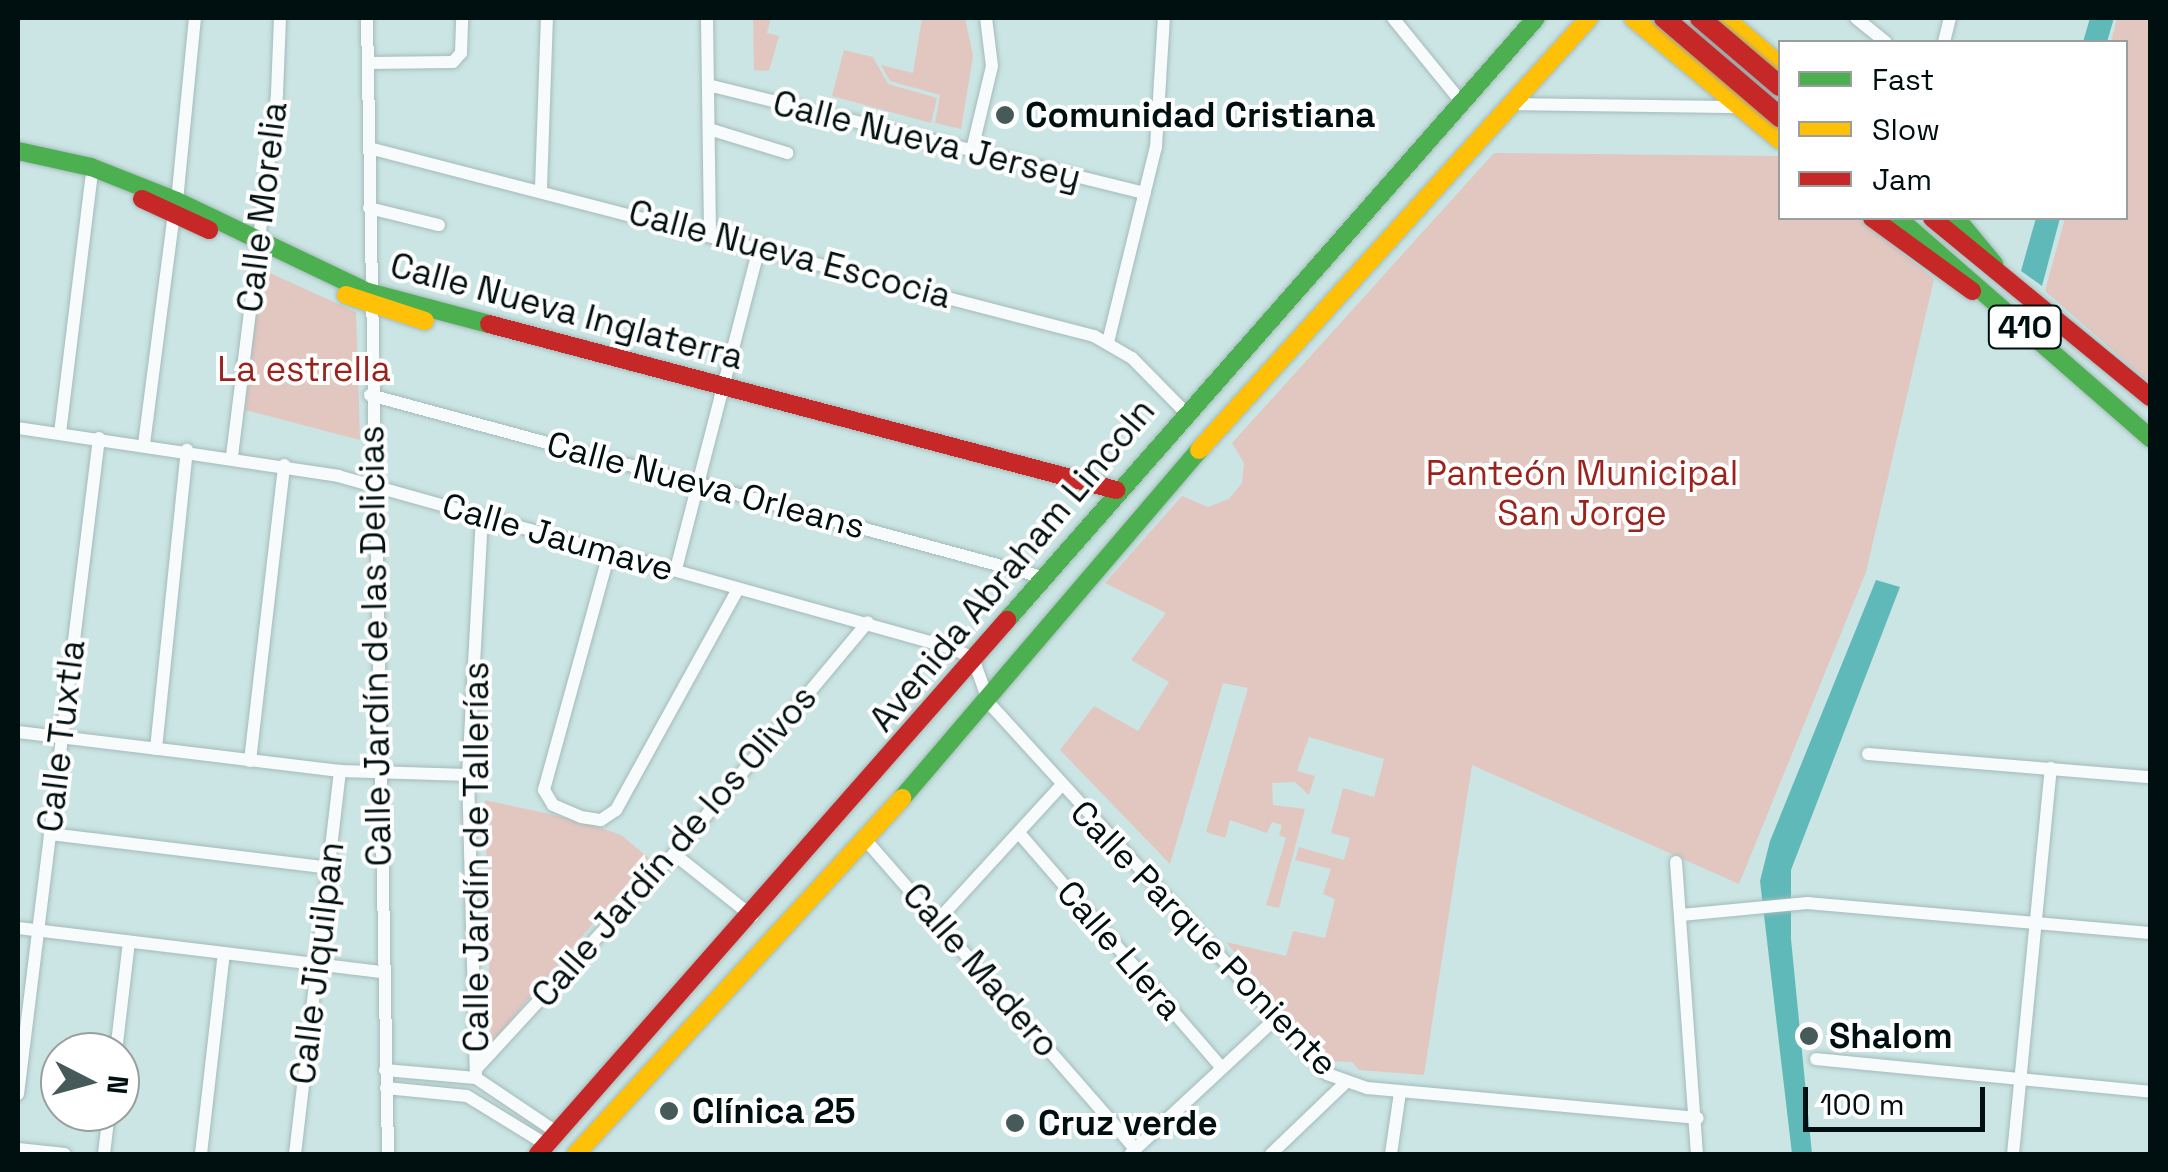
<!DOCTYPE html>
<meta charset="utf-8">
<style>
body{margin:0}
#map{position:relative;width:2168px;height:1172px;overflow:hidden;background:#cae5e4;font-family:"Space Grotesk",sans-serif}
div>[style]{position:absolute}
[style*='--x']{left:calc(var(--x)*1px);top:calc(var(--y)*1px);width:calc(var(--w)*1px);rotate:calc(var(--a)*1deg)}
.green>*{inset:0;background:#e2c7c1}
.water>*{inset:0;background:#60b9b9}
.roads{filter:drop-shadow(0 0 2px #a5bab9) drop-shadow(0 0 2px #a5bab9)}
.street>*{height:12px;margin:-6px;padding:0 6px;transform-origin:6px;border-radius:6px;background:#f7fbfb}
.fast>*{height:18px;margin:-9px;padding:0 9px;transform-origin:9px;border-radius:9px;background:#4caf50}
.slow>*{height:18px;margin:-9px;padding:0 9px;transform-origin:9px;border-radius:9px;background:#ffc107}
.jam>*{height:18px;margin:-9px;padding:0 9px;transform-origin:9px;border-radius:9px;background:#c62828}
.bridges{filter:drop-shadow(0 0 2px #9a9b9a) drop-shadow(0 0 2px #9a9b9a)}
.jam-bridge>*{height:20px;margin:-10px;padding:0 10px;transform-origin:10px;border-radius:10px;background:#c62828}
.dots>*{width:28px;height:28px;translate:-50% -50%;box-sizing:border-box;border:5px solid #fff;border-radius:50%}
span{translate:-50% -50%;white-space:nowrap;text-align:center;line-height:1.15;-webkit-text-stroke:8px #fff;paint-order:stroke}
.shield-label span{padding:2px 8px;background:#fff;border:2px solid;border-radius:8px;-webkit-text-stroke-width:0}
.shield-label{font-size:32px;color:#000f0f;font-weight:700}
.poi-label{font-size:35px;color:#000f0f;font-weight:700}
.left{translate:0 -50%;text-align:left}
.street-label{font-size:35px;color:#000f0f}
.park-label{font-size:35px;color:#9a241d}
.frame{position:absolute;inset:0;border:20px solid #000f0f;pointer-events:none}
.legend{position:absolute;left:1778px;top:40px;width:350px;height:180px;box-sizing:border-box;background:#fff;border:2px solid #999f9f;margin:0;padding:12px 18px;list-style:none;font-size:30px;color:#000f0f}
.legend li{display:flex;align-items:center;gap:20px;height:50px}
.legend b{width:50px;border:2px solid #999f9f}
.north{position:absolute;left:40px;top:1032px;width:100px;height:100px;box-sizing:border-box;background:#fff;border:2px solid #999f9f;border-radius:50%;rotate:96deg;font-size:28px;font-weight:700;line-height:40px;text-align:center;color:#000f0f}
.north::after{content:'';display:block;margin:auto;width:35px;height:45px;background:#475a5a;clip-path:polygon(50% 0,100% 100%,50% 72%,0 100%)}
.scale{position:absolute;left:1803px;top:1087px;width:182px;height:45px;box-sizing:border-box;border:5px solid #000f0f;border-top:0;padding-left:12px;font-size:30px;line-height:35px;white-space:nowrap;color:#000f0f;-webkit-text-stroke:8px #fff;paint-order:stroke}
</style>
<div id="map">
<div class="green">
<div style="clip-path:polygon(753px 18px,771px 18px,767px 33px,779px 36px,769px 71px,754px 70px)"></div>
<div style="clip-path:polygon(922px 18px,965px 18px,973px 56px,961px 129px,935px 123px,940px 95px,890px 81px,881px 65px,913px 73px)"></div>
<div style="clip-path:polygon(2117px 18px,2150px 18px,2150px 383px,2045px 291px,2065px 218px,2126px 218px,2126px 42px,2111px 42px)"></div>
<div style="clip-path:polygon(844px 50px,873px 57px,888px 84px,937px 98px,931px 123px,832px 96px)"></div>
<div style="clip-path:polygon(1494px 153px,1780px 156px,1780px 218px,1859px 218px,1934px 279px,1866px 572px,1739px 884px,1472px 765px,1424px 1075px,1359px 1070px,1352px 1062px,1324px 1061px,1226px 942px,1286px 956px,1293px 931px,1325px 938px,1335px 899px,1323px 894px,1331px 869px,1295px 860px,1299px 847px,1344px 860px,1350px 838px,1331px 833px,1343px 788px,1374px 797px,1384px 759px,1309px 737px,1297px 771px,1315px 776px,1309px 795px,1295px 782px,1272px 783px,1273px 805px,1305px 809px,1279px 908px,1266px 905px,1286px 838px,1279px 835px,1282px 825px,1272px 822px,1267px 833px,1230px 820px,1225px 838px,1206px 832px,1248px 688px,1223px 683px,1170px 864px,1060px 750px,1094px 706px,1138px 731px,1169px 682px,1131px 660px,1166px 613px,1105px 583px,1182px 496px,1208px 507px,1229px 499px,1242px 483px,1244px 463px,1232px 443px)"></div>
<div style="clip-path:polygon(261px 269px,356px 312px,360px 440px,245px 410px)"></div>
<div style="clip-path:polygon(485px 800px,581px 821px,621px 835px,649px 858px,491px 1043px)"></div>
</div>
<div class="water">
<div style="clip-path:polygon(2090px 18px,2114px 18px,2107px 42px,2083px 42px)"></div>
<div style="clip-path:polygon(2036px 218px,2060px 218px,2042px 286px,2021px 271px)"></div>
<div style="clip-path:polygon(1876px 580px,1900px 587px,1791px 870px,1791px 939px,1812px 1154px,1792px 1154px,1760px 881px,1770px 841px)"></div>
</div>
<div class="roads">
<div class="street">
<div style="--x:367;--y:18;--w:1136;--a:88.94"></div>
<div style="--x:707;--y:18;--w:215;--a:89.2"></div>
<div style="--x:1393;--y:18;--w:111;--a:50.9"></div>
<div style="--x:1856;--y:18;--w:38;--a:39"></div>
<div style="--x:1944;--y:42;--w:25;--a:-76"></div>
<div style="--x:368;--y:63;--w:85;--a:-0.7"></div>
<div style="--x:453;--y:62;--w:12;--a:-48"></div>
<div style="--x:461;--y:53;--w:35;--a:-88"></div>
<div style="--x:708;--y:85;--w:450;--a:13.9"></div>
<div style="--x:1512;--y:104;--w:227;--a:0.8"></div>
<div style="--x:709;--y:129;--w:82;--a:17.1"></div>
<div style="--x:369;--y:148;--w:749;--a:14.54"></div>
<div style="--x:1094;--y:336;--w:44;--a:30.1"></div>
<div style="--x:1132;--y:358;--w:76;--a:45.5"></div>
<div style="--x:972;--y:150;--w:86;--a:-76.6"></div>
<div style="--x:992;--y:66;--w:48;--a:-97.1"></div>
<div style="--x:541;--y:188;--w:170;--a:-88"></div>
<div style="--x:177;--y:201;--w:184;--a:-84.4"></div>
<div style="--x:369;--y:208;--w:72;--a:13.7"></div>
<div style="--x:1108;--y:342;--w:201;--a:-76.2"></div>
<div style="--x:1156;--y:147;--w:129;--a:-86.5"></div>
<div style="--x:370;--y:395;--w:696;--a:15.15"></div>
<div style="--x:18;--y:428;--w:324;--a:8.5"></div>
<div style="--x:338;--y:476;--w:637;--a:15.67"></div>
<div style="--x:951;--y:648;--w:24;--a:24"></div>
<div style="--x:973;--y:658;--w:48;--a:70.4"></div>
<div style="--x:989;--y:703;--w:502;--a:47.66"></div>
<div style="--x:1327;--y:1074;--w:42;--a:19.3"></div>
<div style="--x:1367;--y:1088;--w:332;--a:5.2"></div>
<div style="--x:60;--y:433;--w:256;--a:-83"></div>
<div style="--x:144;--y:444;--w:233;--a:-82.6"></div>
<div style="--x:232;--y:456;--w:366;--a:-82.9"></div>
<div style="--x:277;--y:93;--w:75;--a:-87.7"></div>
<div style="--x:610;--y:550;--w:249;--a:105.4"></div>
<div style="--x:544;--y:790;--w:17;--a:59"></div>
<div style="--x:553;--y:805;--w:30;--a:23"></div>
<div style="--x:581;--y:817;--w:20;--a:9"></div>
<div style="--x:601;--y:820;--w:18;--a:-34"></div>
<div style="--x:616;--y:810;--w:252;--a:-61.1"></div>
<div style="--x:676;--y:569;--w:335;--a:-75.5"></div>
<div style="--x:18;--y:732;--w:324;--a:6.9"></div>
<div style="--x:340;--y:771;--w:128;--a:1.8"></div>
<div style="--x:156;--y:749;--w:301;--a:-84.1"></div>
<div style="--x:1868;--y:754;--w:283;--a:4.7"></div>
<div style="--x:250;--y:761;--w:298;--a:-83.4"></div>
<div style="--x:1019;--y:833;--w:309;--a:49.2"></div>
<div style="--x:50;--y:834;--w:281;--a:6.9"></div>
<div style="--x:864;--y:838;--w:413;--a:48.9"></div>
<div style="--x:674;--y:854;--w:100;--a:38.5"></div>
<div style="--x:1676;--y:862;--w:293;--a:85.9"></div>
<div style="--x:1681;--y:915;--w:127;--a:-5.4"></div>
<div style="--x:1807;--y:903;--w:344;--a:5"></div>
<div style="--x:938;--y:920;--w:180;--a:-47.5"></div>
<div style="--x:18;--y:928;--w:366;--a:6.9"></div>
<div style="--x:116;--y:1052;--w:111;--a:-83.3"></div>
<div style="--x:1816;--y:1059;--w:336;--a:5.6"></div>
<div style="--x:477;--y:1068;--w:291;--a:-47.4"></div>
<div style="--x:674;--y:854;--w:302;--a:-50.1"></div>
<div style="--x:385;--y:1070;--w:91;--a:5"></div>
<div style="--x:476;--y:1078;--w:99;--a:33.9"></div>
<div style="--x:476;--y:1078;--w:303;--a:-91.5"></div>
<div style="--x:468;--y:775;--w:260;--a:-86.9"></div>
<div style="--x:386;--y:1088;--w:81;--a:5.6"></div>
<div style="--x:467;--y:1096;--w:94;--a:31.5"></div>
<div style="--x:18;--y:1094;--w:661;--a:-82.96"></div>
<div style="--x:18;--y:1149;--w:47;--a:6.1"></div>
<div style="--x:1131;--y:1153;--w:195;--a:-42.9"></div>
<div style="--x:104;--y:1154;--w:42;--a:-83.2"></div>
<div style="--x:201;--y:1154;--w:202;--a:-83.5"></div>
<div style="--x:295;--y:1154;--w:386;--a:-83.3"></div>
<div style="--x:1271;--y:1154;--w:101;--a:-43.8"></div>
<div style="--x:1391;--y:1154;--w:63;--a:-81.7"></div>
<div style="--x:2013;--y:1154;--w:388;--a:-84.4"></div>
</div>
<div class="fast">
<div style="--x:18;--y:151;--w:75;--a:12.4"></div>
<div style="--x:91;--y:167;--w:92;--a:21.6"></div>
<div style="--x:177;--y:201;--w:212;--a:25.5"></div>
<div style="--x:368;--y:292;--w:125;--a:14.8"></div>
<div style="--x:1898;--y:218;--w:335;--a:41.1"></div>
<div style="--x:1956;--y:218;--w:60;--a:50.4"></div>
<div style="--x:1007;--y:620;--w:801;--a:-48.69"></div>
<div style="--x:902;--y:798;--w:458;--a:-49.5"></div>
</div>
<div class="slow">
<div style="--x:1633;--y:18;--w:191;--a:39.7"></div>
<div style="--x:1725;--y:18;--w:72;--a:40.5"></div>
<div style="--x:346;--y:295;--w:83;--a:18.2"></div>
<div style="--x:1199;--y:450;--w:582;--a:-47.92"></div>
<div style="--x:576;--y:1154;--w:483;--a:-47.5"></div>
</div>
<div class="jam">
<div style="--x:142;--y:199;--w:74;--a:24.8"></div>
<div style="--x:1872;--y:218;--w:124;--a:36.1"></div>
<div style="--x:1932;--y:218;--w:282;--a:39.4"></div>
<div style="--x:489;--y:324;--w:649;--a:14.83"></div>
<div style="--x:538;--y:1154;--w:711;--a:-48.71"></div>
</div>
</div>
<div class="bridges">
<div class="jam-bridge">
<div style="--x:1664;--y:18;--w:153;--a:40.5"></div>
<div style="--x:1700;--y:18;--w:105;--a:40.4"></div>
</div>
</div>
<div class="dots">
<div style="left:1005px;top:115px;background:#475a5a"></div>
<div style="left:1809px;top:1036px;background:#475a5a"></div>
<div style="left:669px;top:1111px;background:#475a5a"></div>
<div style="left:1015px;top:1123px;background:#475a5a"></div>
</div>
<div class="shield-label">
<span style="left:2025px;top:327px">410</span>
</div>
<div class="poi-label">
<span class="left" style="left:1025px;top:115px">Comunidad Cristiana</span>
<span class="left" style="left:1829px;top:1036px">Shalom</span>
<span class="left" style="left:692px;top:1111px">Clínica 25</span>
<span class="left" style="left:1038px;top:1123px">Cruz verde</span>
</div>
<div class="street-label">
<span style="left:927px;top:140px;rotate:14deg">Calle Nueva Jersey</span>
<span style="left:262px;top:207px;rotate:-83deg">Calle Morelia</span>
<span style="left:790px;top:254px;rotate:15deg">Calle Nueva Escocia</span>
<span style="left:567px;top:311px;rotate:15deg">Calle Nueva Inglaterra</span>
<span style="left:706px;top:485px;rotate:15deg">Calle Nueva Orleans</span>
<span style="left:558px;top:537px;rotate:16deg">Calle Jaumave</span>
<span style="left:1012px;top:565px;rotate:-50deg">Avenida Abraham Lincoln</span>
<span style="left:375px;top:646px;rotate:-91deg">Calle Jardín de las Delicias</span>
<span style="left:61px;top:736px;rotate:-83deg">Calle Tuxtla</span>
<span style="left:674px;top:846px;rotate:-49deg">Calle Jardín de los Olivos</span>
<span style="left:476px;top:857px;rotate:-90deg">Calle Jardín de Tallerías</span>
<span style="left:1204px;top:938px;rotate:46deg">Calle Parque Poniente</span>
<span style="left:1120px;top:950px;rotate:49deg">Calle Llera</span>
<span style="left:317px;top:963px;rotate:-83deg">Calle Jiquilpan</span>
<span style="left:981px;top:970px;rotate:49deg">Calle Madero</span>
</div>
<div class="park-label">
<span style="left:304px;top:369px">La estrella</span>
<span style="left:1582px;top:493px">Panteón Municipal<br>San Jorge</span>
</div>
<div class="frame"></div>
<ul class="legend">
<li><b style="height:12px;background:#4caf50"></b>Fast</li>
<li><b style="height:12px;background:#ffc107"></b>Slow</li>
<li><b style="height:12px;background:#c62828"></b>Jam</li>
</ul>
<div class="north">N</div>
<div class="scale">100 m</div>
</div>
